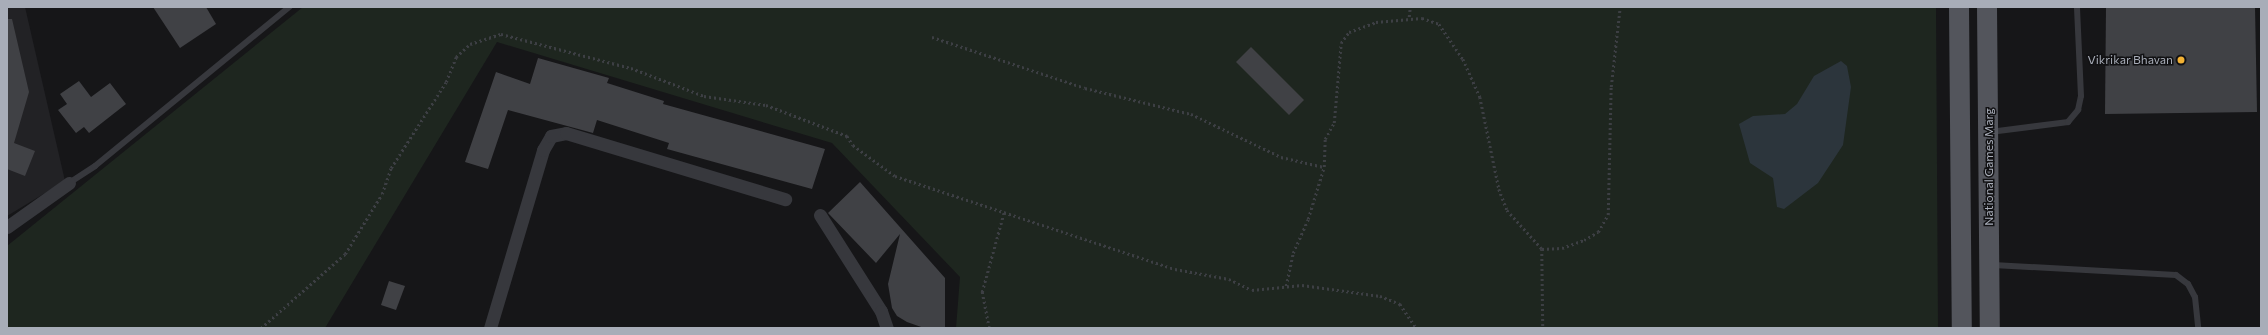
<!DOCTYPE html>
<style>
body{margin:0}
#map{position:relative;width:2268px;height:335px;overflow:hidden;background:#161618;font-family:Commissioner,sans-serif}
div>[style]{position:absolute}
[style*='--x']{left:calc(var(--x)*1px);top:calc(var(--y)*1px);width:calc(var(--w)*1px);rotate:calc(var(--a)*1deg)}
.built>*{inset:0;background:#222225}
.green>*{inset:0;background:#1e261f}
.water>*{inset:0;background:#2c353c}
.building>*{inset:0;background:#404145}
.path>*{height:2.5px;margin-top:-1.25px;transform-origin:0;background:repeating-linear-gradient(90deg,#3d3f44 0 2px,transparent 0 5px)}
.service>*{height:6px;margin:-3px;padding:0 3px;transform-origin:3px;border-radius:3px;background:#37383d}
.minor>*{height:13px;margin:-6.5px;padding:0 6.5px;transform-origin:6.5px;border-radius:6.5px;background:#37383d}
.primary>*{height:20px;margin:-10px;padding:0 10px;transform-origin:10px;border-radius:10px;background:#53555c}
.dots>*{width:11px;height:11px;translate:-50% -50%;box-sizing:border-box;border:2px solid #111113;border-radius:50%}
span{translate:-50% -50%;white-space:nowrap;text-align:center;line-height:1.15;-webkit-text-stroke:3px #111113;paint-order:stroke}
.poi-label{font-size:12px;color:#a8adb8}
.right{translate:-100% -50%;text-align:right}
.street-label{font-size:12px;color:#a8adb8}
.frame{position:absolute;inset:0;border:8px solid #a8adb8;pointer-events:none}
</style>
<div id="map">
<div class="built">
<div style="clip-path:polygon(7px 7px,25px 7px,65px 181px,7px 216px)"></div>
</div>
<div class="green">
<div style="clip-path:polygon(303px 7px,1936px 7px,1938px 328px,956px 328px,960px 277px,832px 143px,497px 42px,325px 328px,7px 328px,7px 246px)"></div>
</div>
<div class="water">
<div style="clip-path:polygon(1841px 61px,1847px 66px,1851px 87px,1843px 145px,1818px 183px,1784px 209px,1777px 207px,1773px 178px,1750px 163px,1739px 124px,1753px 116px,1785px 114px,1797px 104px,1814px 76px)"></div>
</div>
<div class="building">
<div style="clip-path:polygon(153px 7px,206px 7px,216px 24px,180px 48px)"></div>
<div style="clip-path:polygon(2106px 7px,2255px 7px,2257px 112px,2105px 114px)"></div>
<div style="clip-path:polygon(7px 19px,12px 19px,29px 92px,14px 143px,35px 151px,25px 176px,7px 169px)"></div>
<div style="clip-path:polygon(1251px 47px,1304px 100px,1289px 115px,1236px 62px)"></div>
<div style="clip-path:polygon(538px 58px,609px 78px,607px 83px,664px 101px,663px 104px,825px 149px,812px 189px,667px 149px,669px 143px,597px 120px,593px 133px,508px 110px,488px 169px,465px 162px,496px 72px,530px 84px)"></div>
<div style="clip-path:polygon(79px 81px,91px 97px,110px 83px,126px 104px,89px 133px,84px 127px,76px 133px,58px 110px,67px 104px,60px 94px)"></div>
<div style="clip-path:polygon(860px 182px,945px 278px,945px 328px,924px 328px,907px 322px,897px 316px,892px 308px,888px 284px,900px 234px,876px 263px,828px 213px)"></div>
<div style="clip-path:polygon(389px 281px,405px 286px,396px 310px,381px 305px)"></div>
</div>
<div class="path">
<div style="--x:1409;--y:17;--w:10;--a:-84"></div>
<div style="--x:932;--y:37;--w:161;--a:18.4"></div>
<div style="--x:1085;--y:88;--w:109;--a:13.8"></div>
<div style="--x:1191;--y:114;--w:100;--a:25.5"></div>
<div style="--x:1281;--y:157;--w:44;--a:13.1"></div>
<div style="--x:1542;--y:249;--w:20;--a:-3"></div>
<div style="--x:1562;--y:248;--w:23;--a:-20"></div>
<div style="--x:1584;--y:240;--w:16;--a:-30"></div>
<div style="--x:1598;--y:232;--w:20;--a:-60"></div>
<div style="--x:1608;--y:215;--w:128;--a:-88.7"></div>
<div style="--x:1611;--y:87;--w:81;--a:-83.6"></div>
<div style="--x:1286;--y:286;--w:34;--a:-78"></div>
<div style="--x:1293;--y:253;--w:37;--a:-66"></div>
<div style="--x:1308;--y:219;--w:54;--a:-72.9"></div>
<div style="--x:1324;--y:167;--w:28;--a:-88"></div>
<div style="--x:1325;--y:139;--w:18;--a:-61"></div>
<div style="--x:1334;--y:123;--w:80;--a:-85"></div>
<div style="--x:1341;--y:43;--w:14;--a:-54"></div>
<div style="--x:1349;--y:32;--w:29;--a:-20"></div>
<div style="--x:1376;--y:22;--w:46;--a:-5"></div>
<div style="--x:1422;--y:18;--w:18;--a:19"></div>
<div style="--x:1439;--y:24;--w:42;--a:55.6"></div>
<div style="--x:1463;--y:59;--w:42;--a:65.9"></div>
<div style="--x:1480;--y:97;--w:94;--a:78.3"></div>
<div style="--x:1499;--y:189;--w:22;--a:69"></div>
<div style="--x:1507;--y:210;--w:52;--a:48.1"></div>
<div style="--x:1542;--y:249;--w:79;--a:89.3"></div>
<div style="--x:261;--y:328;--w:112;--a:-41.4"></div>
<div style="--x:345;--y:254;--w:70;--a:-58.3"></div>
<div style="--x:382;--y:194;--w:28;--a:-71"></div>
<div style="--x:391;--y:168;--w:102;--a:-57.4"></div>
<div style="--x:446;--y:82;--w:27;--a:-68"></div>
<div style="--x:456;--y:57;--w:19;--a:-43"></div>
<div style="--x:470;--y:44;--w:33;--a:-18"></div>
<div style="--x:501;--y:34;--w:134;--a:14.7"></div>
<div style="--x:631;--y:68;--w:78;--a:21"></div>
<div style="--x:704;--y:96;--w:63;--a:8.3"></div>
<div style="--x:766;--y:105;--w:87;--a:20.9"></div>
<div style="--x:847;--y:136;--w:11;--a:56"></div>
<div style="--x:853;--y:145;--w:52;--a:36.4"></div>
<div style="--x:895;--y:176;--w:295;--a:18.4"></div>
<div style="--x:1175;--y:269;--w:55;--a:10.5"></div>
<div style="--x:1229;--y:279;--w:25;--a:26"></div>
<div style="--x:1252;--y:290;--w:50;--a:-5.7"></div>
<div style="--x:1302;--y:285;--w:79;--a:8"></div>
<div style="--x:1380;--y:296;--w:22;--a:22"></div>
<div style="--x:1400;--y:304;--w:29;--a:56"></div>
<div style="--x:989;--y:328;--w:37;--a:-101"></div>
<div style="--x:982;--y:292;--w:83;--a:-74.6"></div>
</div>
<div class="service">
<div style="--x:1990;--y:132;--w:79;--a:-7.3"></div>
<div style="--x:2068;--y:122;--w:16;--a:-50"></div>
<div style="--x:2078;--y:110;--w:14;--a:-78"></div>
<div style="--x:2081;--y:96;--w:89;--a:-92.6"></div>
<div style="--x:69;--y:183;--w:31;--a:-33"></div>
<div style="--x:95;--y:166;--w:251;--a:-39.3"></div>
<div style="--x:1993;--y:265;--w:183;--a:3.1"></div>
<div style="--x:2176;--y:275;--w:15;--a:37"></div>
<div style="--x:2188;--y:284;--w:15;--a:62"></div>
<div style="--x:2195;--y:297;--w:31;--a:84"></div>
</div>
<div class="minor">
<div style="--x:820;--y:215;--w:114;--a:57.6"></div>
<div style="--x:881;--y:311;--w:18;--a:71"></div>
<div style="--x:7;--y:227;--w:76;--a:-35.4"></div>
<div style="--x:490;--y:328;--w:186;--a:-73.4"></div>
<div style="--x:543;--y:150;--w:16;--a:-60"></div>
<div style="--x:551;--y:136;--w:15;--a:-11"></div>
<div style="--x:566;--y:133;--w:229;--a:16.8"></div>
</div>
<div class="primary">
<div style="--x:1959;--y:7;--w:321;--a:89.5"></div>
<div style="--x:1987;--y:7;--w:321;--a:89.5"></div>
</div>
<div class="dots">
<div style="left:2181px;top:60px;background:#f2b134"></div>
</div>
<div class="poi-label">
<span class="right" style="left:2173px;top:60px">Vikrikar Bhavan</span>
</div>
<div class="street-label">
<span style="left:1989px;top:167px;rotate:-90deg">National Games Marg</span>
</div>
<div class="frame"></div>
</div>
